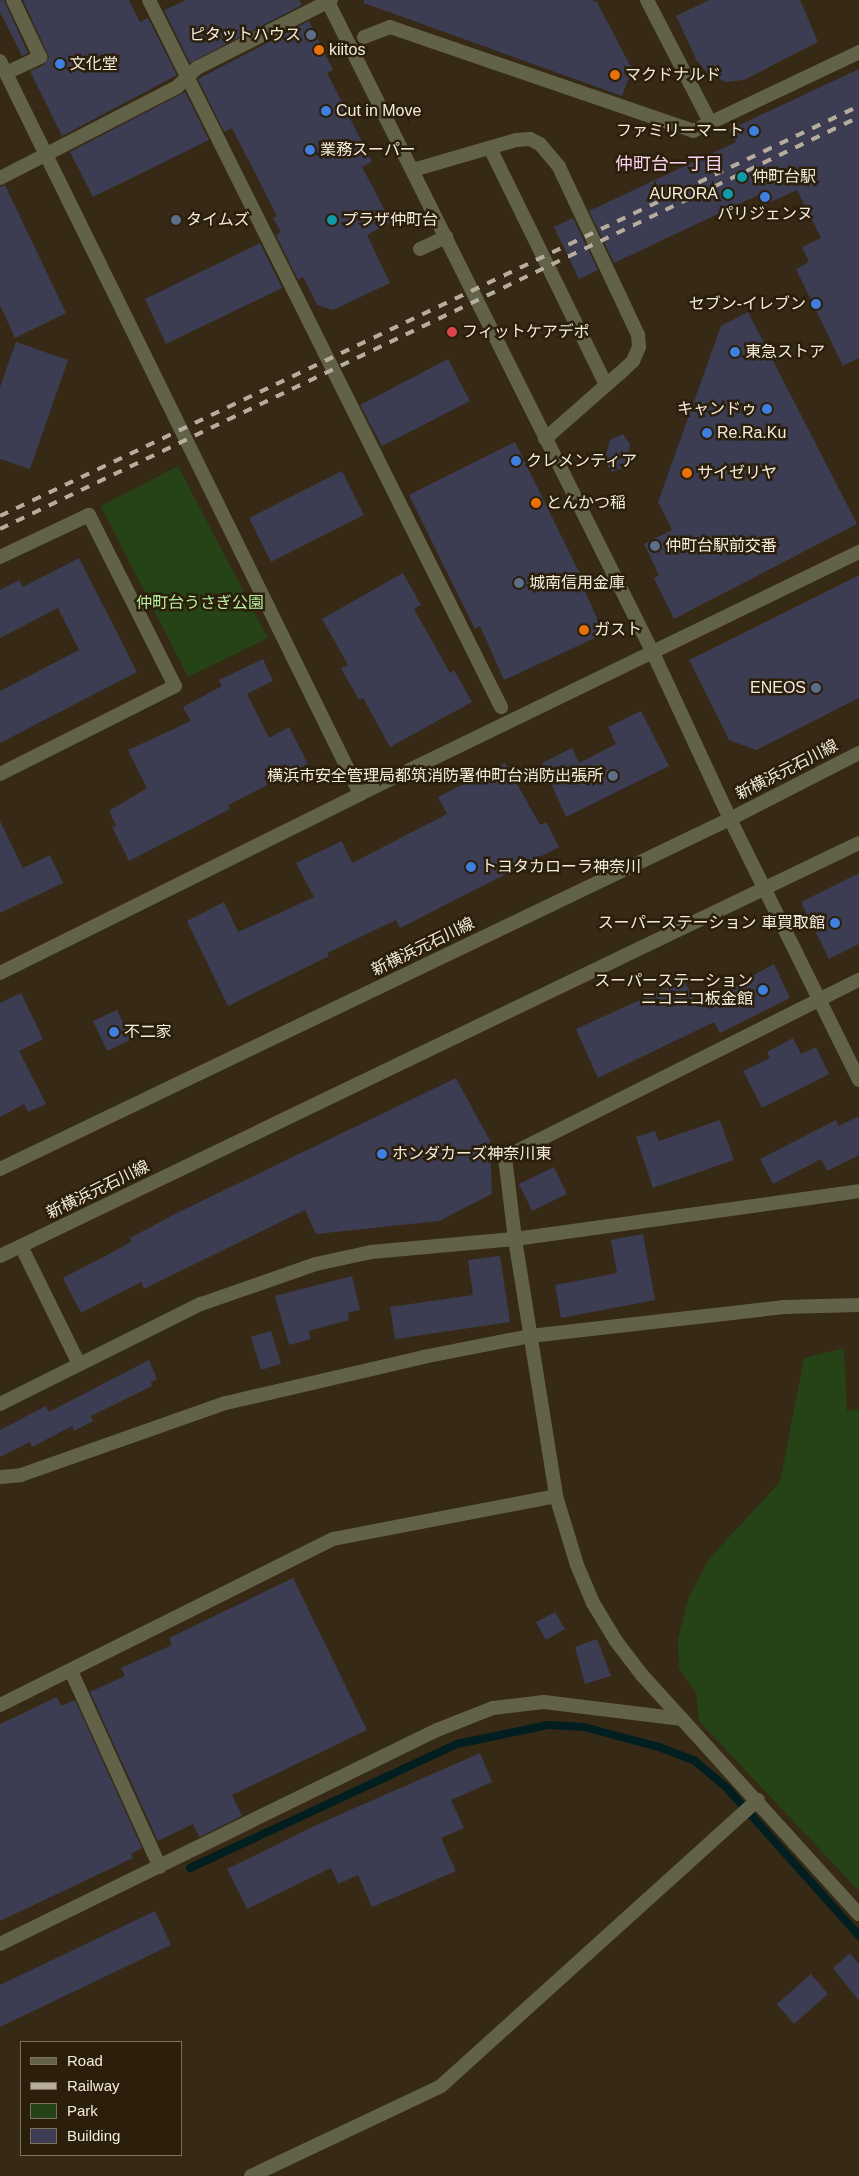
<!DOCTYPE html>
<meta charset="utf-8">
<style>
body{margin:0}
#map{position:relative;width:859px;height:2176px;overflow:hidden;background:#362915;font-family:Arial,"Noto Sans JP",sans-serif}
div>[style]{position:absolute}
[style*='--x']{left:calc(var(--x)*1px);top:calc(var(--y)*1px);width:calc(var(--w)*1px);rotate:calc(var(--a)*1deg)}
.green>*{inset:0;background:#254316}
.stream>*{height:8px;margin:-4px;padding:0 4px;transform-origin:4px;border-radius:4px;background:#011e20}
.building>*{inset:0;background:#3c3d53}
.service>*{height:14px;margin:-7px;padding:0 7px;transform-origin:7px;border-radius:7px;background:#626248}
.pedestrian>*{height:14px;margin:-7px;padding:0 7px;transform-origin:7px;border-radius:7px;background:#626248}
.minor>*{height:14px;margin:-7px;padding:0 7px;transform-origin:7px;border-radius:7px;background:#626248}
.tertiary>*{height:14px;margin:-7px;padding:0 7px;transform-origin:7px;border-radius:7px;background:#626248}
.rail>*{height:4px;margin-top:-2px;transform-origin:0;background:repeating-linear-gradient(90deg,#b7ac9e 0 9px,transparent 0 18px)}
.dots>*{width:14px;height:14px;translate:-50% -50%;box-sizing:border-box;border:2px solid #2b1f0b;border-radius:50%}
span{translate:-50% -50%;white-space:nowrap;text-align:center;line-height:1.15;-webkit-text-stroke:5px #2b1f0b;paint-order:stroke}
.poi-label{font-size:16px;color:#f4ebdf}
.right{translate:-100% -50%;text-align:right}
.left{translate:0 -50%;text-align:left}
.park-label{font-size:16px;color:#b7eea0}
.street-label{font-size:16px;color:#f4ebdf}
.neighbourhood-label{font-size:18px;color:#fad3f2}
.legend{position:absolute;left:20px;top:2041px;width:162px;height:115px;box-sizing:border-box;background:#2b1f0b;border:1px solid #7b7160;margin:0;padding:6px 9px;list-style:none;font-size:15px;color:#f4ebdf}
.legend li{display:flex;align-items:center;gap:10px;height:25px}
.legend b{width:25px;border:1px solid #7b7160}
</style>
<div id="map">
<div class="green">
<div style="clip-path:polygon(178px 466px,268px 638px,188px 677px,101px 506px)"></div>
<div style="clip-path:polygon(844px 1348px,847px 1411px,859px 1409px,859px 1891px,699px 1721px,696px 1693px,679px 1668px,678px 1639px,689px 1596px,709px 1559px,780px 1482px,804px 1358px)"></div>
</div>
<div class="stream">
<div style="--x:190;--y:1868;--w:294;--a:-24.9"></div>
<div style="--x:457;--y:1744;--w:93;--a:-11.8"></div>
<div style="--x:548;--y:1725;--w:36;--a:3"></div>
<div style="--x:584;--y:1727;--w:78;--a:14.9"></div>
<div style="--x:659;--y:1747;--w:39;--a:21"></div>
<div style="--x:695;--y:1761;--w:40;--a:40"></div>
<div style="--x:726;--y:1787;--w:200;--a:48.2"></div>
</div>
<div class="building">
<div style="clip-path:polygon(0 0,4px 0,28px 53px,22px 56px,0 12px)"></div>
<div style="clip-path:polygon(23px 0,129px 0,140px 22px,148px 18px,177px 75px,62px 136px,30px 71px,44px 65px,49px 57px)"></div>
<div style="clip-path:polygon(186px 0,299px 0,302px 5px,190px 63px,164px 10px)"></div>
<div style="clip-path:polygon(364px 0,591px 0,597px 2px,632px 69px,622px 96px,364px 3px)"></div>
<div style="clip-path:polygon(709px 0,800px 0,818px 42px,744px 80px,726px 82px,709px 75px,697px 61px,676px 16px)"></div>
<div style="clip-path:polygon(309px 21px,333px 70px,327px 73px,372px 162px,362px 167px,391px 222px,367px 235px,390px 283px,333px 310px,317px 305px,303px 277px,298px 280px,276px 235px,281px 232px,273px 218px,277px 216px,232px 128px,224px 132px,198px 79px)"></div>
<div style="clip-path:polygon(859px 69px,859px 358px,843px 366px,796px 269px,809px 262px,802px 247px,821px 238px,797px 190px,764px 205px,758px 195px,614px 263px,589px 211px,736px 142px,729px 130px)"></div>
<div style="clip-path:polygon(185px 92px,209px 140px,93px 197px,70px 152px)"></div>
<div style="clip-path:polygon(5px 185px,66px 313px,15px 338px,0 305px,0 187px)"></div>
<div style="clip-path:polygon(573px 218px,598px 270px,579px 279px,554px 227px)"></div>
<div style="clip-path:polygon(260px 243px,282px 288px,166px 344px,145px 299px)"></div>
<div style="clip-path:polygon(748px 312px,857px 524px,674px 619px,654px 578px,659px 575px,644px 544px,672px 530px,658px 502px,721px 326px)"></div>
<div style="clip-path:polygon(16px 342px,68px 360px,30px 469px,0 459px,0 387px)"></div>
<div style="clip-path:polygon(448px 359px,470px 401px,382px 446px,360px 405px)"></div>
<div style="clip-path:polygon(623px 434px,630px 445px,625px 467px,612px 472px,604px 461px,610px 440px)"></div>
<div style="clip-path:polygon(515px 442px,581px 576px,579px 577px,598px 621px,597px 637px,504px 680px,480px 626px,475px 629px,409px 495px)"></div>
<div style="clip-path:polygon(342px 471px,364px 515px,271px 562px,249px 518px)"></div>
<div style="clip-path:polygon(79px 558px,137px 672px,0 743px,0 691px,79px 650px,58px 608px,0 638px,0 590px,19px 580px,23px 587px)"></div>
<div style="clip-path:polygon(403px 573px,421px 605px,414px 609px,450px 673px,454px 670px,472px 702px,390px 747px,363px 698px,359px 700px,341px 668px,348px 665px,322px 619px)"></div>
<div style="clip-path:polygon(859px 575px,859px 698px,756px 750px,729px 740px,689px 660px)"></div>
<div style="clip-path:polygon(263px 659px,273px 681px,247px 694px,269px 738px,289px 727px,308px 764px,228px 805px,230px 809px,129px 861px,112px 827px,116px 825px,109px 811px,147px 788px,128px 750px,191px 721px,183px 707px,222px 686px,219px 680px)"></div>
<div style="clip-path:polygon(641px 711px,669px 766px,566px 817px,542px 763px,572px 748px,579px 763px,616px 744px,608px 727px)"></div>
<div style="clip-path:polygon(505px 763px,540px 825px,546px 822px,559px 847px,400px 928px,396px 920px,327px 953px,329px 956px,228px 1006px,187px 921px,224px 902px,238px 932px,314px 897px,296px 863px,342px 841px,352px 863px,447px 814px,438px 797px)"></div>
<div style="clip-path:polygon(0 821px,23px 868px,50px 855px,63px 883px,0 913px)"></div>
<div style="clip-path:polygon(859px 873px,859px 944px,829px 959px,801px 902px)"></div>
<div style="clip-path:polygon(774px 964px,790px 998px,720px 1033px,714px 1022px,598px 1078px,576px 1029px,684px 980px,697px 1007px)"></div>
<div style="clip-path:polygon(21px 993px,43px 1039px,19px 1051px,46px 1104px,28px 1112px,24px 1104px,0 1117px,0 1003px)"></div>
<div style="clip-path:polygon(117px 1010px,131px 1040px,107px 1051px,93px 1021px)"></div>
<div style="clip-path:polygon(793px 1038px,801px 1054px,816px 1047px,829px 1074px,762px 1108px,743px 1071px,770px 1058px,767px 1052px)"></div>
<div style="clip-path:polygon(456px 1078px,490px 1141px,492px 1194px,439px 1221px,316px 1234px,305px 1210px,144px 1289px,141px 1282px,81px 1313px,63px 1278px,124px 1246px,132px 1241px,130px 1238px,177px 1213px)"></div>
<div style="clip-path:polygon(859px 1116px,859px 1155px,827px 1171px,821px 1159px,773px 1184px,760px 1159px,836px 1120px,839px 1126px)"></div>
<div style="clip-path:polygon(720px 1120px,734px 1160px,653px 1188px,636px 1137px,655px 1131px,659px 1141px)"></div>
<div style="clip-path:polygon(554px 1167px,567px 1194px,532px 1211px,519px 1184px)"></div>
<div style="clip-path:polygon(643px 1234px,655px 1300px,561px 1318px,555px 1285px,617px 1273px,611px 1240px)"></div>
<div style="clip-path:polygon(500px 1256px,510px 1322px,395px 1339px,390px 1307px,473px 1295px,468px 1260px)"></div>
<div style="clip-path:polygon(352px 1276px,360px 1310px,348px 1313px,349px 1320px,308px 1331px,311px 1339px,289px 1345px,275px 1296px)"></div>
<div style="clip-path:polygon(271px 1331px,281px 1364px,261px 1370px,251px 1337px)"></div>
<div style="clip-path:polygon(149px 1360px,157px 1379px,151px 1382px,152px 1386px,91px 1416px,93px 1421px,74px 1431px,72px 1426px,32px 1447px,30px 1442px,0 1457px,0 1430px,46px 1406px,49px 1412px)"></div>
<div style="clip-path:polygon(293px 1578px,367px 1730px,232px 1795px,242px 1816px,199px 1837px,193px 1824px,158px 1841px,90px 1692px,125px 1676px,121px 1668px,172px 1645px,169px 1638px)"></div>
<div style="clip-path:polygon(555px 1612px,565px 1629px,546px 1640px,536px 1622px)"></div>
<div style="clip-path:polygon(597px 1639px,611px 1676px,585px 1684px,575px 1647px)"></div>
<div style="clip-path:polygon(57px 1697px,61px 1706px,75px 1700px,142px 1848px,131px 1854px,133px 1858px,0 1921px,0 1724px)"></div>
<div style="clip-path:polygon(480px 1753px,492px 1782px,451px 1800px,464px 1828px,441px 1838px,456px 1871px,372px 1907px,358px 1875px,338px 1884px,331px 1868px,247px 1909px,227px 1869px,314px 1826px)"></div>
<div style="clip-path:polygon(155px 1911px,171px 1945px,0 2027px,0 1985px)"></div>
<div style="clip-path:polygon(850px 1953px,859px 1964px,859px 2001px,833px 1968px)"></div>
<div style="clip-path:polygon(811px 1974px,828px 1994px,794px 2024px,777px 2004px)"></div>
</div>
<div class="service">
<div style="--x:6;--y:73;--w:38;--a:-25"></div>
<div style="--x:40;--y:57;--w:63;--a:-115.3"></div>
<div style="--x:490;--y:148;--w:264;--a:63.9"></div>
<div style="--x:413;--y:170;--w:107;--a:-16.2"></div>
<div style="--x:516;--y:140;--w:14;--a:-4"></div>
<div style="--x:530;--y:139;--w:11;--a:27"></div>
<div style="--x:540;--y:144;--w:30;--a:50"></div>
<div style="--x:559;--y:167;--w:186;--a:64.8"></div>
<div style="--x:638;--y:335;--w:12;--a:85"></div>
<div style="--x:639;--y:347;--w:15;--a:113"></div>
<div style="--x:633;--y:361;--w:18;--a:137"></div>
<div style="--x:620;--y:373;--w:100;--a:138.7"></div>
<div style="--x:420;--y:249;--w:29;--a:-25"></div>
</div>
<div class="pedestrian">
<div style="--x:149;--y:0;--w:790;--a:63.53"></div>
<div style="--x:647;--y:0;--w:137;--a:62.7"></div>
<div style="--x:364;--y:37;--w:28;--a:-21"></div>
<div style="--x:390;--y:27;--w:320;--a:18.9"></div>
<div style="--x:693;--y:131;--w:184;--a:-25.4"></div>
<div style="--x:0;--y:178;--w:199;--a:-27.2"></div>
<div style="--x:177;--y:87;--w:28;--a:-44"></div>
<div style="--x:197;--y:68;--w:150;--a:-26.9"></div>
</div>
<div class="minor">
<div style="--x:0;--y:557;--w:98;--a:-25.3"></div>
<div style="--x:89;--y:515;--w:191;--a:63.3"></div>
<div style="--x:175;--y:686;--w:196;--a:153.3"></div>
<div style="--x:515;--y:1239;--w:83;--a:-97"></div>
<div style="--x:505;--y:1157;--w:396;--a:-26.6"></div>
<div style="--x:21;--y:1246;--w:131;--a:63.8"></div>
<div style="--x:0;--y:1404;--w:225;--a:-26.5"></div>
<div style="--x:201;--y:1304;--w:122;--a:-19.2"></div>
<div style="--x:316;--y:1264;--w:56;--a:-12.3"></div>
<div style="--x:371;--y:1252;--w:145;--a:-5.2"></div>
<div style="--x:515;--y:1239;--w:347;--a:-7.9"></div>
<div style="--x:0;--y:1477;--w:21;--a:-5"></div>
<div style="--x:21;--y:1475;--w:217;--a:-19.4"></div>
<div style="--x:226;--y:1403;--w:202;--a:-13.1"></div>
<div style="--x:423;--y:1357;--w:109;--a:-11.1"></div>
<div style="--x:530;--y:1336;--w:256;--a:-6.5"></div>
<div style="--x:784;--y:1307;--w:75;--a:-1.5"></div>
<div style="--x:71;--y:1671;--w:215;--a:65.6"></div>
<div style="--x:0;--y:1705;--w:372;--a:-26.5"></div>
<div style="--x:333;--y:1539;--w:227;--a:-10.9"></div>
<div style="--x:0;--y:1944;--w:487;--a:-26.1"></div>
<div style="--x:437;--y:1730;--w:60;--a:-21.4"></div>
<div style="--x:493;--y:1708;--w:51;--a:-6.7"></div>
<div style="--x:544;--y:1702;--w:139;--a:7"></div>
<div style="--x:251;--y:2176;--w:210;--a:-25.3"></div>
<div style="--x:441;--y:2086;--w:427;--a:-42.1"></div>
</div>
<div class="tertiary">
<div style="--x:327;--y:0;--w:730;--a:63.47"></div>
<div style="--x:653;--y:653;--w:183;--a:65.1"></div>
<div style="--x:730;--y:819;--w:291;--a:63.7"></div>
<div style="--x:0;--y:61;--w:817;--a:63.84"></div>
<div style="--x:0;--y:973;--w:402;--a:-26.4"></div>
<div style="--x:360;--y:794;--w:555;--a:-25.87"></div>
<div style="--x:0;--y:1169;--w:810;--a:-25.62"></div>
<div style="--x:730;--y:819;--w:145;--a:-27.1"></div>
<div style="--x:515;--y:1239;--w:260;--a:80.9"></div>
<div style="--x:556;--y:1496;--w:72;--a:73.1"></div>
<div style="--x:577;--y:1565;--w:41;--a:67.2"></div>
<div style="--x:593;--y:1603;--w:44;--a:58.8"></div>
<div style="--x:616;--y:1641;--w:43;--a:52.6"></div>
<div style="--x:642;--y:1675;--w:323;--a:47.8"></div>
<div style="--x:0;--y:1256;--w:953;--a:-25.68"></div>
</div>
<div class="rail">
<div style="--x:0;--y:516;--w:952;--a:-25.52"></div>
<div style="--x:0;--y:529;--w:953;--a:-25.62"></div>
</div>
<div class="dots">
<div style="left:311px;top:35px;background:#5c6f8a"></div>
<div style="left:319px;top:50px;background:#e8710a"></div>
<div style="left:60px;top:64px;background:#3f7fe0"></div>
<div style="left:615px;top:75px;background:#e8710a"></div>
<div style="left:326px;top:111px;background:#3f7fe0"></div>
<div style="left:754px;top:131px;background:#3f7fe0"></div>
<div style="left:310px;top:150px;background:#3f7fe0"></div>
<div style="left:742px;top:177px;background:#0f9aa8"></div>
<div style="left:728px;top:194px;background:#0f9aa8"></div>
<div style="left:765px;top:197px;background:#3f7fe0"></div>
<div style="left:176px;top:220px;background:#5c6f8a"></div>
<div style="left:332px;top:220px;background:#0f9aa8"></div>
<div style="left:816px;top:304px;background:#3f7fe0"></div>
<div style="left:452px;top:332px;background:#e0444e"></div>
<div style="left:735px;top:352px;background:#3f7fe0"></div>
<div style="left:767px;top:409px;background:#3f7fe0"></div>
<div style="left:707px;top:433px;background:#3f7fe0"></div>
<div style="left:516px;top:461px;background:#3f7fe0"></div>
<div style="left:687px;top:473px;background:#e8710a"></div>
<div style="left:536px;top:503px;background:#e8710a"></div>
<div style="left:655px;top:546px;background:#5c6f8a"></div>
<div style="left:519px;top:583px;background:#5c6f8a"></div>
<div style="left:584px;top:630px;background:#e8710a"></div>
<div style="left:816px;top:688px;background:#5c6f8a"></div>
<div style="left:613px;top:776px;background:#5c6f8a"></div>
<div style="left:471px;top:867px;background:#3f7fe0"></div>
<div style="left:835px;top:923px;background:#3f7fe0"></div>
<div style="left:763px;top:990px;background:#3f7fe0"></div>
<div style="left:114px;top:1032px;background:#3f7fe0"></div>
<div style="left:382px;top:1154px;background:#3f7fe0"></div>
</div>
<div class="poi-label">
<span class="right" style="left:301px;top:35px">ピタットハウス</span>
<span class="left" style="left:329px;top:50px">kiitos</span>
<span class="left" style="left:70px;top:64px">文化堂</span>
<span class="left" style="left:625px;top:75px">マクドナルド</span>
<span class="left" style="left:336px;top:111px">Cut in Move</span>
<span class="right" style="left:744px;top:131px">ファミリーマート</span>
<span class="left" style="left:320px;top:150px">業務スーパー</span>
<span class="left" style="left:752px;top:177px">仲町台駅</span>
<span class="right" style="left:718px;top:194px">AURORA</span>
<span style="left:765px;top:214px">パリジェンヌ</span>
<span class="left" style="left:186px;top:220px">タイムズ</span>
<span class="left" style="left:342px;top:220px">プラザ仲町台</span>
<span class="right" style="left:806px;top:304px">セブン-イレブン</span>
<span class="left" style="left:462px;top:332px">フィットケアデポ</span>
<span class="left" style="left:745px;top:352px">東急ストア</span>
<span class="right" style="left:757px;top:409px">キャンドゥ</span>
<span class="left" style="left:717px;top:433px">Re.Ra.Ku</span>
<span class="left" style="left:526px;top:461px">クレメンティア</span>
<span class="left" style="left:697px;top:473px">サイゼリヤ</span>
<span class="left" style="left:546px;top:503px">とんかつ稲</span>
<span class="left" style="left:665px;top:546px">仲町台駅前交番</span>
<span class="left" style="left:529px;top:583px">城南信用金庫</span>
<span class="left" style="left:594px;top:630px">ガスト</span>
<span class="right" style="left:806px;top:688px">ENEOS</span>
<span class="right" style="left:603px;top:776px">横浜市安全管理局都筑消防署仲町台消防出張所</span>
<span class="left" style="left:481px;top:867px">トヨタカローラ神奈川</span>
<span class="right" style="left:825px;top:923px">スーパーステーション 車買取館</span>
<span class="right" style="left:753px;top:990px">スーパーステーション<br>ニコニコ板金館</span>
<span class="left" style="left:124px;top:1032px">不二家</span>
<span class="left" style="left:392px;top:1154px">ホンダカーズ神奈川東</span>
</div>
<div class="park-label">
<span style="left:200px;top:603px">仲町台うさぎ公園</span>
</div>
<div class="street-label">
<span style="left:787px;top:770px;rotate:-27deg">新横浜元石川線</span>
<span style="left:423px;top:947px;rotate:-26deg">新横浜元石川線</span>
<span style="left:98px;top:1190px;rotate:-26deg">新横浜元石川線</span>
</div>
<div class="neighbourhood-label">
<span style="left:669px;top:164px">仲町台一丁目</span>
</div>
<ul class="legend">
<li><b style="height:6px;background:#626248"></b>Road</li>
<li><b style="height:6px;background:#b7ac9e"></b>Railway</li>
<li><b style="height:14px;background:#254316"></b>Park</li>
<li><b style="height:14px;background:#3c3d53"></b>Building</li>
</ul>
</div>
